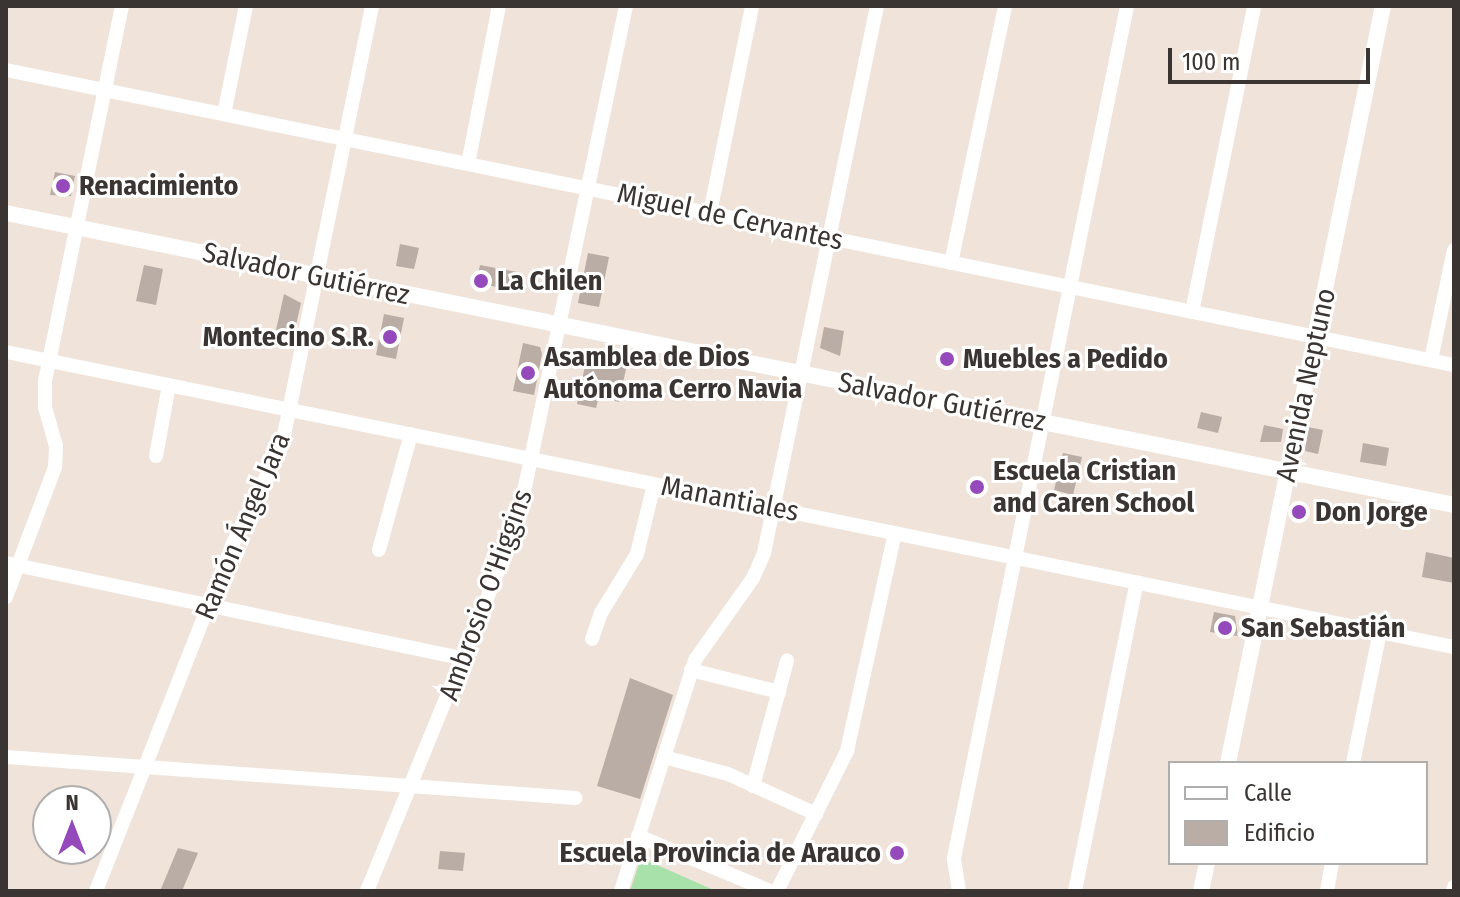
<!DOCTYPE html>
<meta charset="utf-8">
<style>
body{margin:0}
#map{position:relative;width:1460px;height:897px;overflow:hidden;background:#f0e3da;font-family:"Fira Sans Condensed",sans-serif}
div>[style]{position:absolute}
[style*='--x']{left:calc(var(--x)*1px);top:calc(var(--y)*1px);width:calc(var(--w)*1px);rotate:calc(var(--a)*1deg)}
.green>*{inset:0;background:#a8e1a9}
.building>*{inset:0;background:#baada5}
.minor>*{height:14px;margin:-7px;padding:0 7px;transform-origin:7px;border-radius:7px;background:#fff}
.major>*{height:16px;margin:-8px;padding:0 8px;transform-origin:8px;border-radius:8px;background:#fff}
.dots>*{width:22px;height:22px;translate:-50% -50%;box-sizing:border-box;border:4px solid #fff;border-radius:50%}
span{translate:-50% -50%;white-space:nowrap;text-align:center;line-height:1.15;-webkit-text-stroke:6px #fff;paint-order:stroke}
.poi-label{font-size:28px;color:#3a3532;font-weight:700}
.left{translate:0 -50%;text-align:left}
.right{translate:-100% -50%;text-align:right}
.street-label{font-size:28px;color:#3a3532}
.frame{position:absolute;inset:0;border:8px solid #3a3532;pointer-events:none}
.legend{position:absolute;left:1168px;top:761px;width:260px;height:104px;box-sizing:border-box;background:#fff;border:2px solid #b0aead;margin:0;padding:10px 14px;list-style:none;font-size:24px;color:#3a3532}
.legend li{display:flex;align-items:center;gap:16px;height:40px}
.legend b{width:40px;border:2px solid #b0aead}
.north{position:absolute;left:32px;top:785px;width:80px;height:80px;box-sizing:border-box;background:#fff;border:2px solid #b0aead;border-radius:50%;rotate:0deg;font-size:22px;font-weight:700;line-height:32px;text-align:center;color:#3a3532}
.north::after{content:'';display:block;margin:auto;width:28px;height:36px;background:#954abc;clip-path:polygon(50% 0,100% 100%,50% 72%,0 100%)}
.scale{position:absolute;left:1168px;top:48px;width:202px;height:36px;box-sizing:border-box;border:4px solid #3a3532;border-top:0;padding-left:10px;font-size:24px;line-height:28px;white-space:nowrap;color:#3a3532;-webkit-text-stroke:6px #fff;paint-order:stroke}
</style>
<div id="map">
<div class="green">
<div style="clip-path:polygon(641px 858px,716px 891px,630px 891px)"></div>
</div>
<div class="building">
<div style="clip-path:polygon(55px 172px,75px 176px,71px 196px,50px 195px)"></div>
<div style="clip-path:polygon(400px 244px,419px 248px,414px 269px,396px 266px)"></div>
<div style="clip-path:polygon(588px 253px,609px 257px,599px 307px,578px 303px)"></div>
<div style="clip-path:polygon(144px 265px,163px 269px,156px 305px,136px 301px)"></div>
<div style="clip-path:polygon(480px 265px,517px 272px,513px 290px,476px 283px)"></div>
<div style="clip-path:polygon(284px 294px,301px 303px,294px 334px,276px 330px)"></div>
<div style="clip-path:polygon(384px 314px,404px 318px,396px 359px,376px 355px)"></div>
<div style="clip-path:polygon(824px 327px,844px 331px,840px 356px,820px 348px)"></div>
<div style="clip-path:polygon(523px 343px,540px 347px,542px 354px,534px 395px,513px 391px)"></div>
<div style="clip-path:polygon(587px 356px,627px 364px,619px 402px,599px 397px,596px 408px,577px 404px)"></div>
<div style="clip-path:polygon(1201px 412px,1222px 417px,1218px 433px,1197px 428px)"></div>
<div style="clip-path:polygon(1264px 425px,1283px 429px,1281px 442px,1260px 442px)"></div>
<div style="clip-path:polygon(1308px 427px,1323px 430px,1318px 454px,1305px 451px)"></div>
<div style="clip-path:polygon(1363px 443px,1389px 448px,1386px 466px,1360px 462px)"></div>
<div style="clip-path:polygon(1063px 453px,1082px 457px,1073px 495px,1054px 490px)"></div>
<div style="clip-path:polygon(1426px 552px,1454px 558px,1454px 583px,1422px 577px)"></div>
<div style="clip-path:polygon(1214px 612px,1235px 616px,1238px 636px,1210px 632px)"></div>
<div style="clip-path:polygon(630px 678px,673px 695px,640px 799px,597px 786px)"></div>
<div style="clip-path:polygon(178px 848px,198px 853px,182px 891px,160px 891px)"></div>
<div style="clip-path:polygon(440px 851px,465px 853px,463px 871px,438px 869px)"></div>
</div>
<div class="minor">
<div style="--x:6;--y:70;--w:1478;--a:11.52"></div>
<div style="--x:224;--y:114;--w:110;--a:-78.5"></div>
<div style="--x:468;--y:164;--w:161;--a:-78.9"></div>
<div style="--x:710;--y:213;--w:211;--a:-78.5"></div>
<div style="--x:951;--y:263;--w:263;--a:-78.1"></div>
<div style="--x:1192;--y:312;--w:312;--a:-78.5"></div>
<div style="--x:6;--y:352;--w:1478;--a:11.52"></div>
<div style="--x:1431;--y:360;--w:112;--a:-78.2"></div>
<div style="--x:156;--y:456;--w:72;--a:-79.6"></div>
<div style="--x:379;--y:550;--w:120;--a:-74.6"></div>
<div style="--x:6;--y:563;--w:468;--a:11.8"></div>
<div style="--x:6;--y:597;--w:139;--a:-69.3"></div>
<div style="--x:55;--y:467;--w:21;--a:-87"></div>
<div style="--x:56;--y:446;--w:41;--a:-105.8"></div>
<div style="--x:45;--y:407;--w:26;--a:-90"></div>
<div style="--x:45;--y:381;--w:383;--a:-78.4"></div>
<div style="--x:592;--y:639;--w:28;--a:-71"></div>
<div style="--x:601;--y:613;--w:69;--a:-58.6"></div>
<div style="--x:637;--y:554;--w:72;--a:-76.3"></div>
<div style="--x:691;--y:670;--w:91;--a:14"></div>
<div style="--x:6;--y:757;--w:571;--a:4.11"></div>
<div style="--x:664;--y:757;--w:66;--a:14.9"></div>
<div style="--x:728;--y:774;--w:97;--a:24.4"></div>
<div style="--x:1353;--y:763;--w:134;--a:-78.4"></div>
<div style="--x:753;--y:786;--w:130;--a:-74.8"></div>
<div style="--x:638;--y:836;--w:143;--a:22.6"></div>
<div style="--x:96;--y:891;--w:374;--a:-68.5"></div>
<div style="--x:233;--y:543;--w:110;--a:-63.4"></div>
<div style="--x:282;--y:445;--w:448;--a:-78.4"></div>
<div style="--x:367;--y:891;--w:396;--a:-67.7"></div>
<div style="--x:517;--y:525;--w:530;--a:-78.14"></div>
<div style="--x:621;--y:891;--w:243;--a:-72.2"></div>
<div style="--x:695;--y:660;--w:100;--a:-54.7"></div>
<div style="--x:753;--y:578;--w:27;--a:-66"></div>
<div style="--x:764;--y:553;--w:559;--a:-78.33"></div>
<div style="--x:777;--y:891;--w:157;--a:-63.4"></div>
<div style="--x:847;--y:751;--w:223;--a:-77.6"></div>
<div style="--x:959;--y:891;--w:33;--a:-99"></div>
<div style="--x:954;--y:858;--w:869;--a:-78.52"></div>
<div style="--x:1075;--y:891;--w:315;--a:-78.7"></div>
<div style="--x:1327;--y:891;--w:28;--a:-80"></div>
<div style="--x:1453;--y:891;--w:4;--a:-76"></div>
</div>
<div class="major">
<div style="--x:6;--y:213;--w:1477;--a:11.4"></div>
<div style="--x:1228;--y:763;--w:773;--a:-78.43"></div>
<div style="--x:1201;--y:891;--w:29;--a:-78"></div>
</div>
<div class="dots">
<div style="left:63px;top:186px;background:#954abc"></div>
<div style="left:481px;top:281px;background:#954abc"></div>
<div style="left:390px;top:337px;background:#954abc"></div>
<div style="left:947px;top:359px;background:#954abc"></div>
<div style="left:528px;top:373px;background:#954abc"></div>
<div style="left:977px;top:487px;background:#954abc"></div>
<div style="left:1299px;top:512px;background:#954abc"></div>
<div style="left:1225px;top:628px;background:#954abc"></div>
<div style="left:897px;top:853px;background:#954abc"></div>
</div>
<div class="poi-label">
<span class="left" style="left:79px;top:186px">Renacimiento</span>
<span class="left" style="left:497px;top:281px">La Chilen</span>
<span class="right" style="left:374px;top:337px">Montecino S.R.</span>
<span class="left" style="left:544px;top:373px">Asamblea de Dios<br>Autónoma Cerro Navia</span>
<span class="left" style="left:963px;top:359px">Muebles a Pedido</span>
<span class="left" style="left:993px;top:487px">Escuela Cristian<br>and Caren School</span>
<span class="left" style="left:1315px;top:512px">Don Jorge</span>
<span class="left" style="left:1241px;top:628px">San Sebastián</span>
<span class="right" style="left:881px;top:853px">Escuela Provincia de Arauco</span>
</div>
<div class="street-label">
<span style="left:730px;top:217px;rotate:12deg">Miguel de Cervantes</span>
<span style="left:306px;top:274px;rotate:12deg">Salvador Gutiérrez</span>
<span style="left:1306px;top:385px;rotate:-78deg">Avenida Neptuno</span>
<span style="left:942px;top:402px;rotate:11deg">Salvador Gutiérrez</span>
<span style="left:730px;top:499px;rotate:11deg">Manantiales</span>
<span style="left:243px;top:526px;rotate:-67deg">Ramón Ángel Jara</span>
<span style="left:486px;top:595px;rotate:-70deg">Ambrosio O'Higgins</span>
</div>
<div class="frame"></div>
<ul class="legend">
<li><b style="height:10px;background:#fff"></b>Calle</li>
<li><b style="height:22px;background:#baada5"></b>Edificio</li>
</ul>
<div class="north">N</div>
<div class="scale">100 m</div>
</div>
